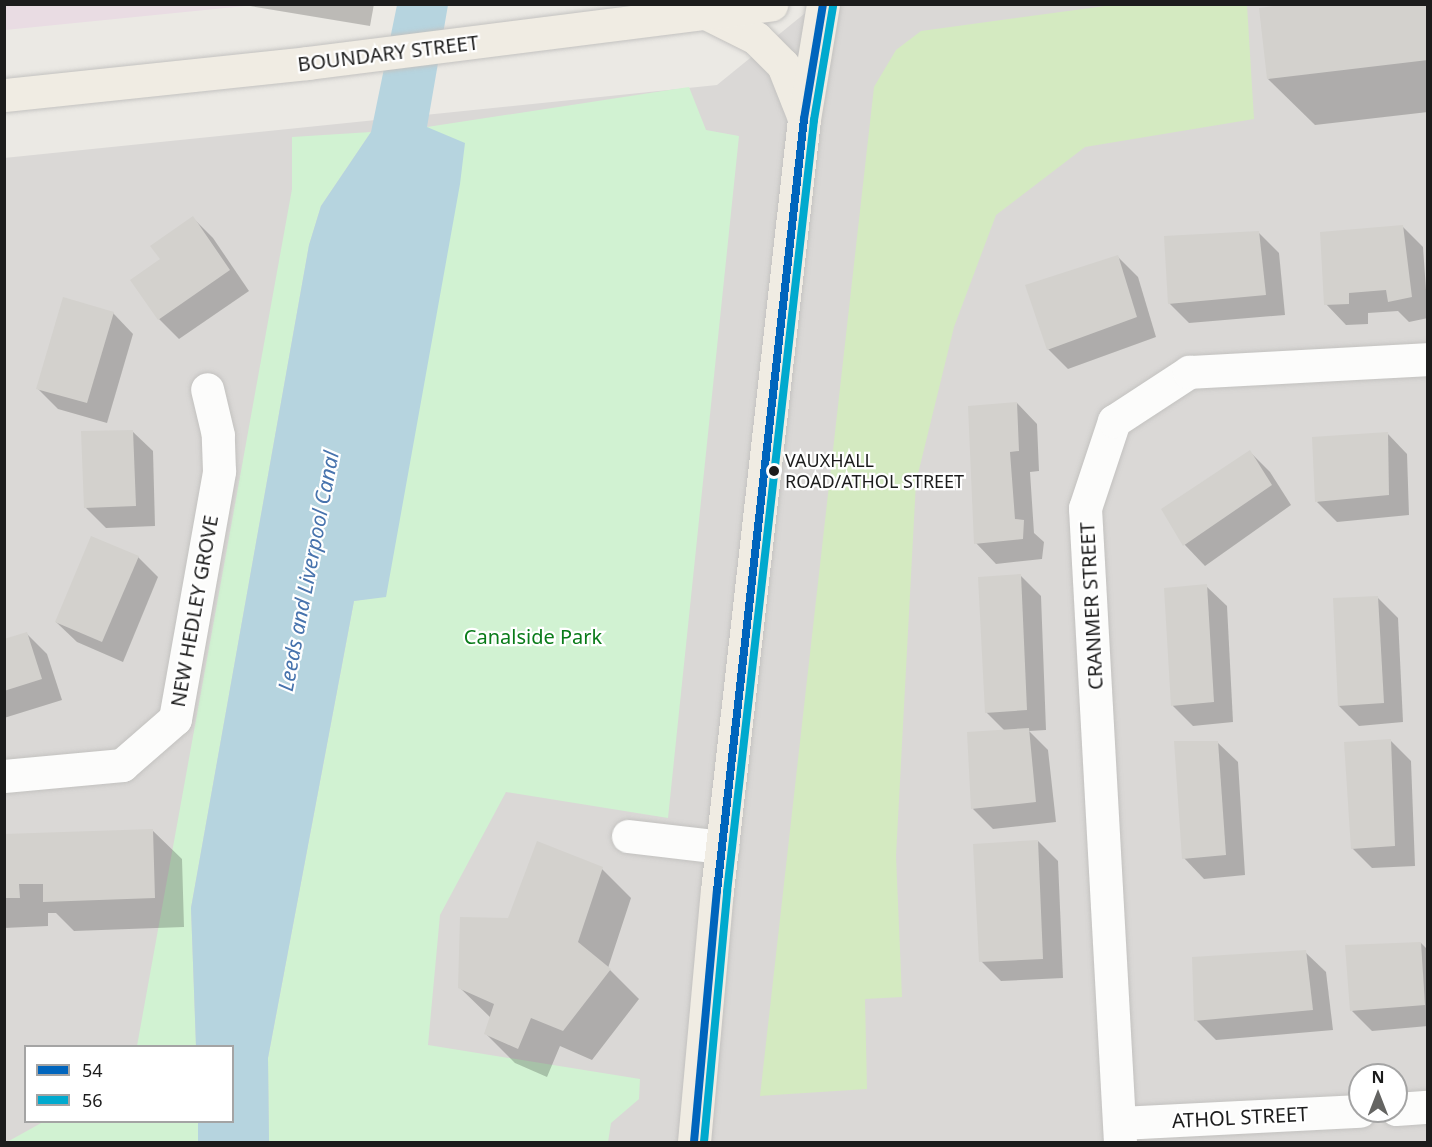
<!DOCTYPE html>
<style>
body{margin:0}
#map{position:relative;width:1432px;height:1147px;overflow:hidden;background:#ebe9e4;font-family:"Noto Sans",sans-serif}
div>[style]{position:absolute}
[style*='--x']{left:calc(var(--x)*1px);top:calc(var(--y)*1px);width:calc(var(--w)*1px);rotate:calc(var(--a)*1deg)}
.residential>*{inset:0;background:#dad8d6}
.industrial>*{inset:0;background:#e9dce3}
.grass>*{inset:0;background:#d4eac1}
.park>*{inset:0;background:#d1f2d2}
.water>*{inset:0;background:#b6d4df}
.shadow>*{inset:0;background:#0003}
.building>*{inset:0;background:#d3d1cd}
.roads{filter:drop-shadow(0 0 2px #c3c2c0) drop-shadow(0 0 2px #c3c2c0)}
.minor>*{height:33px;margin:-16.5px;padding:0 16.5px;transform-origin:16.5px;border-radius:16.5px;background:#fcfcfb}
.major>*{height:33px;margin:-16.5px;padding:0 16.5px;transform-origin:16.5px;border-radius:16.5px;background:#f0ece3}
.bus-1>*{height:8px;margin:-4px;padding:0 4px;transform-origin:4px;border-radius:4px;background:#0065bd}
.bus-2>*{height:8px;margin:-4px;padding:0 4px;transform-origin:4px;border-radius:4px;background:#00a9ce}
.dots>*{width:16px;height:16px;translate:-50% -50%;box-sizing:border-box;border:3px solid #fff;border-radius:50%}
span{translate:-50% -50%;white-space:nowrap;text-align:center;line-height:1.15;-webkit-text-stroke:4.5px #fff;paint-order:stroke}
.bus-label{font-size:18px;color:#1c1c1c}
.left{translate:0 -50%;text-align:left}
.street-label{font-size:20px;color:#1c1c1c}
.park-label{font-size:20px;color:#097b19}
.water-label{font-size:21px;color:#4773ad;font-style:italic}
.frame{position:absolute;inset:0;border:6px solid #1c1c1c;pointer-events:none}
.legend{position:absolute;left:24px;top:1045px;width:210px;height:78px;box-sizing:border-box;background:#fff;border:2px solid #a4a4a4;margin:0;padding:8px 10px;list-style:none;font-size:18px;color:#1c1c1c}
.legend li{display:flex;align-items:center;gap:12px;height:30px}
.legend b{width:30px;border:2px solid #a4a4a4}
.north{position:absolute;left:1348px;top:1063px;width:60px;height:60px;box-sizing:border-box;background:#fff;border:2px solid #a4a4a4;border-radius:50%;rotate:0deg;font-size:16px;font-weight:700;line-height:24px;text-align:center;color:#1c1c1c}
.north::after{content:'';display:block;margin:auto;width:21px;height:27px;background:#646462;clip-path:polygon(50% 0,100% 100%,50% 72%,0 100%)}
</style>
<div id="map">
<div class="residential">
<div style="clip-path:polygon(evenodd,815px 5px,1427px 5px,1427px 1142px,5px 1142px,4px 158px,717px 85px,815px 5px,26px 1046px,232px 1046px,232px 1122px,26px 1122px,26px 1046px,815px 5px,1360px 1075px,1396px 1075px,1396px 1111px,1360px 1111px,1360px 1075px)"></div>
</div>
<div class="industrial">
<div style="clip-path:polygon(5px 4px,255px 4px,255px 5px,5px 30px)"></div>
</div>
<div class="grass">
<div style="clip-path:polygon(1120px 4px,1247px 5px,1254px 119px,1085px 147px,996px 215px,954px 327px,916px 482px,896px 856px,902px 997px,865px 999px,867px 1089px,760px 1096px,874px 87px,896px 50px,921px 31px)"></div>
</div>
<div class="park">
<div style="clip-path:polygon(689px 87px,706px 130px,739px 136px,668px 818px,506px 792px,440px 915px,428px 1045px,640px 1079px,639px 1099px,611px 1123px,608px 1142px,269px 1142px,268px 1058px,354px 601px,386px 596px,427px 127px)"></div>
<div style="clip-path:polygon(371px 132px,321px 206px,309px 245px,191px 908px,196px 1046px,137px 1046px,292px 189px,292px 137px)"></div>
<div style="clip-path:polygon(43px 1122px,198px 1122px,198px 1142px,7px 1142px)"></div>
</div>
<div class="water">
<div style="clip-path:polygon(397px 5px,448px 5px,427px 127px,465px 143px,460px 184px,386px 597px,354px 601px,268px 1058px,269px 1142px,198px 1142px,198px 1122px,232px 1122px,232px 1046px,196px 1046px,191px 908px,309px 245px,321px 206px,371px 132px)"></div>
</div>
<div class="shadow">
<div style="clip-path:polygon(238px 4px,374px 4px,370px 26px)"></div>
<div style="clip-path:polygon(1428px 4px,1428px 112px,1315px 125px,1268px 79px)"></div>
<div style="clip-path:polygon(193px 218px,213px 238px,249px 291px,179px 339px,159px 319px,162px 260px)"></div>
<div style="clip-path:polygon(1403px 227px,1423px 247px,1428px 318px,1409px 322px,1398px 311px,1368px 313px,1368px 324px,1346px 325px,1326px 304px)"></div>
<div style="clip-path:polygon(1258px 232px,1279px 253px,1285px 315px,1189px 323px,1169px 303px)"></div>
<div style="clip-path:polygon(1118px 257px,1138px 277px,1156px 337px,1068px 369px,1048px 349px)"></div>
<div style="clip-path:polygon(113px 313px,133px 334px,107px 423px,58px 409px,37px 388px)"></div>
<div style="clip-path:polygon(1017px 403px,1037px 424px,1039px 471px,1030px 472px,1034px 533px,1044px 542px,1042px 559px,996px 564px,976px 543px)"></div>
<div style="clip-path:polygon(132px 431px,153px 451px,155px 526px,106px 528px,86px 508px)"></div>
<div style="clip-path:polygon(1387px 433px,1407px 454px,1409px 515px,1337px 522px,1317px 502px)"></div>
<div style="clip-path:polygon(1250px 452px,1270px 472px,1291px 505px,1205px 566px,1185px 545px,1163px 510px)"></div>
<div style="clip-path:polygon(138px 557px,158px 577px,123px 662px,77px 642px,56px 622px)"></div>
<div style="clip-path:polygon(1021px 576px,1041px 596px,1046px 730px,1029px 731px,1048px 750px,1056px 822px,993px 829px,973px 809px,1005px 731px,986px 712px)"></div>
<div style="clip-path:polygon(1206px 586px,1227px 606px,1233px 722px,1193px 726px,1173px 706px,1166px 590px)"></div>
<div style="clip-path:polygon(1377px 597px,1398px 618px,1403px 722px,1359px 726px,1339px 706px)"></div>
<div style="clip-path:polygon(27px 634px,47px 654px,62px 700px,4px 718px,4px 641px)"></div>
<div style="clip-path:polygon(1391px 741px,1411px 761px,1415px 866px,1372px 868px,1352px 848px)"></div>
<div style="clip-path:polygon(1217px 742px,1238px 762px,1245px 875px,1204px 879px,1184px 858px)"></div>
<div style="clip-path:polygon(152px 830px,182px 859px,184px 927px,74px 931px,56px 913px,48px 913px,48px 926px,4px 928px,4px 835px)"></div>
<div style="clip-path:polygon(1038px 841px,1058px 861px,1063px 978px,1001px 981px,981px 961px)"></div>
<div style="clip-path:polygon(602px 869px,631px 898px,608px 968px,639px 999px,592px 1060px,560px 1046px,547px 1077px,515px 1063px,486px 1034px,491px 1018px,459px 987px,509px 919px)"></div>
<div style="clip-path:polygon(1421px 943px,1428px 950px,1428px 1026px,1372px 1031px,1352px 1011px)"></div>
<div style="clip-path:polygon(1305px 952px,1326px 972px,1333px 1030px,1216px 1040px,1196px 1020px)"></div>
</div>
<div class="building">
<div style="clip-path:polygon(1289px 4px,1428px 4px,1428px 60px,1267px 79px,1259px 8px)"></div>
<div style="clip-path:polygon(193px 216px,230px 270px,158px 320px,130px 280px,160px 259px,150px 246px)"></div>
<div style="clip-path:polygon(1403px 225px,1412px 297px,1388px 302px,1386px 290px,1349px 293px,1349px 304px,1324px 305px,1320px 232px)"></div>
<div style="clip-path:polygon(1259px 231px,1266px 295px,1168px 304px,1164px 236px)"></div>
<div style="clip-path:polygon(1118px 255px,1137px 317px,1047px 350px,1025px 285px)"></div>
<div style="clip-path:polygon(63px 297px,114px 312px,87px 403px,36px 389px)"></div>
<div style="clip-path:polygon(1017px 402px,1019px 451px,1010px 452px,1015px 519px,1024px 520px,1023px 539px,974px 544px,968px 406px)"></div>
<div style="clip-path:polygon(133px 430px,136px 506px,84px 508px,81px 431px)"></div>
<div style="clip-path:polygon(1388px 432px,1389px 495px,1315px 502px,1312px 437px)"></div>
<div style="clip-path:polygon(1250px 450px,1272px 485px,1183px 546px,1161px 509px)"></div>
<div style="clip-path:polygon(91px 536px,139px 556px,102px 642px,55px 622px)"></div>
<div style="clip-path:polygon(1021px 574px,1027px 710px,985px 713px,978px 577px)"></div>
<div style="clip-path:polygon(1207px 584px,1214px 702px,1171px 706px,1164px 588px)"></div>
<div style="clip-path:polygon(1378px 596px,1384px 703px,1338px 706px,1333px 598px)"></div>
<div style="clip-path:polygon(27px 632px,42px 679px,4px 691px,4px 639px)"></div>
<div style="clip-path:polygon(1029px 728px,1036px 802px,971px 809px,967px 732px)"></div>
<div style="clip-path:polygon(1391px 739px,1395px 846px,1351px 849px,1344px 742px)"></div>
<div style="clip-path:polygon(1174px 741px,1218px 741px,1226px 855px,1182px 859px)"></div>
<div style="clip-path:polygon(153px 829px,155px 898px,43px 902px,43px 884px,19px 884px,20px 898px,4px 898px,4px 834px)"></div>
<div style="clip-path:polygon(1038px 840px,1043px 959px,979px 962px,973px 844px)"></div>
<div style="clip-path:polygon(537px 841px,603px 867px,578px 942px,611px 969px,563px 1031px,531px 1018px,518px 1049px,484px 1034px,494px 1004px,458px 988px,460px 917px,508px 918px)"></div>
<div style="clip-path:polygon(1421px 942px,1425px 1005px,1350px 1011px,1345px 945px)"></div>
<div style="clip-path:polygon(1306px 950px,1313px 1010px,1194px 1021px,1192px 957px)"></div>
</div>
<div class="roads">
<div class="minor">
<div style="--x:4;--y:776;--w:119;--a:-5.3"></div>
<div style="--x:122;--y:765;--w:70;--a:-41"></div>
<div style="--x:175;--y:719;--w:252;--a:-79.9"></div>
<div style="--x:219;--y:471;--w:36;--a:-92"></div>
<div style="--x:218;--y:435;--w:47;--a:-103.4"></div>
<div style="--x:628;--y:836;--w:95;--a:6.7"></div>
<div style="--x:1396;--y:1109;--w:32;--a:-4"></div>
<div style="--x:1120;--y:1123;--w:240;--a:-2.9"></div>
<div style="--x:1120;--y:1142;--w:635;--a:-93.16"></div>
<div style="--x:1085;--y:508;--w:92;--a:-71.6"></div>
<div style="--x:1114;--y:421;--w:90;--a:-33.2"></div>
<div style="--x:1189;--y:372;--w:239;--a:-3.1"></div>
</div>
<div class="major">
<div style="--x:706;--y:13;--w:56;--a:26.6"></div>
<div style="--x:756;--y:38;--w:38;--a:45"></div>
<div style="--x:783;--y:65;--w:57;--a:68.4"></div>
<div style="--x:4;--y:95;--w:305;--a:-6"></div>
<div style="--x:307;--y:63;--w:468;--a:-7.2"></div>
<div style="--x:694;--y:1142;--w:252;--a:-84.8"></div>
<div style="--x:717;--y:891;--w:777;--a:-83.57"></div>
<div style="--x:804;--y:119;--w:117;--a:-80.6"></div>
</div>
</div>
<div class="bus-1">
<div style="--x:694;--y:1142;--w:252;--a:-84.8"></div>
<div style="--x:717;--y:891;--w:777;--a:-83.57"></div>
<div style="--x:804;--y:119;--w:117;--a:-80.6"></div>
</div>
<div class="bus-2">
<div style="--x:704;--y:1142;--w:251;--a:-84.7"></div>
<div style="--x:727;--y:892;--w:777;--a:-83.57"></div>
<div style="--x:814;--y:120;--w:116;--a:-80.5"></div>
</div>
<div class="dots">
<div style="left:774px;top:471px;background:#1c1c1c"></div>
</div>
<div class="bus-label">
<span class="left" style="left:785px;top:471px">VAUXHALL<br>ROAD/ATHOL STREET</span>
</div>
<div class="street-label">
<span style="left:388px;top:53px;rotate:-7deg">BOUNDARY STREET</span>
<span style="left:1091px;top:606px;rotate:-93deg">CRANMER STREET</span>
<span style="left:194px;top:611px;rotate:-80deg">NEW HEDLEY GROVE</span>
<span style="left:1240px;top:1117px;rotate:-3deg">ATHOL STREET</span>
</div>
<div class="park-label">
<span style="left:533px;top:636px">Canalside Park</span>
</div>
<div class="water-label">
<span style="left:308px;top:571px;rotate:-79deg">Leeds and Liverpool Canal</span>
</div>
<div class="frame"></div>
<ul class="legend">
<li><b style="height:8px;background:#0065bd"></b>54</li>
<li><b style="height:8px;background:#00a9ce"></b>56</li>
</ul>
<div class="north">N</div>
</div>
